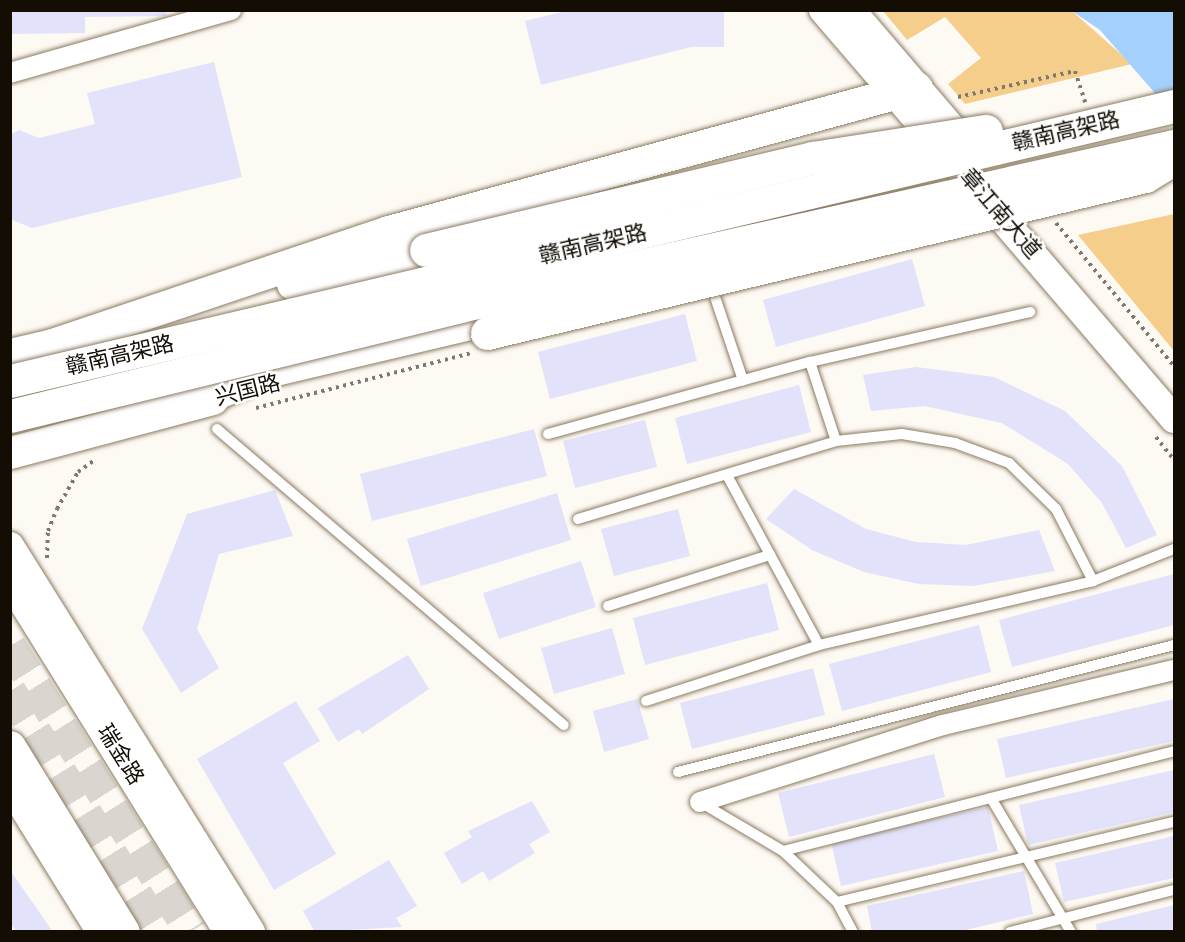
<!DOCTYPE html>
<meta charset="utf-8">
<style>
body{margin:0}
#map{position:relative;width:1185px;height:942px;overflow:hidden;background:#fdf9f3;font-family:"Sofia Sans Condensed","Noto Sans SC",sans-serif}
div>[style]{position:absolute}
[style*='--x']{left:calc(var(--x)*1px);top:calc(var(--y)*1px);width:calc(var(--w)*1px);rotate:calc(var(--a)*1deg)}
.green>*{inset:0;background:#f6ce8c}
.water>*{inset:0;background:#a4d0fd}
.building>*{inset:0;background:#e2e2fb}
.primary-tunnel>*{height:32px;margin-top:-16px;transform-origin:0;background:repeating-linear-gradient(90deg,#dad6cf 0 32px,transparent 0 48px)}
.path>*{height:4px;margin-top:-2px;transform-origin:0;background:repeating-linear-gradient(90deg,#7e7871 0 3px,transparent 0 7.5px)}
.roads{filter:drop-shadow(0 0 2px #8b7b61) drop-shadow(0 0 2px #8b7b61)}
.lane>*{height:10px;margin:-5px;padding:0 5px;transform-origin:5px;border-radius:5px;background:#fff}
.street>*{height:20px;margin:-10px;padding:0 10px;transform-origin:10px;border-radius:10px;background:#fff}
.secondary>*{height:28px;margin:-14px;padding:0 14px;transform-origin:14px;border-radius:14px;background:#fff}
.primary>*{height:32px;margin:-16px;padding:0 16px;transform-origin:16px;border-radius:16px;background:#fff}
.bridges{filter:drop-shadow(0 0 2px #8b7b61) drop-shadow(0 0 2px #8b7b61)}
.highway-bridge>*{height:33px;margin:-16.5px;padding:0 16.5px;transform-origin:16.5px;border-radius:16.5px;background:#fff}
span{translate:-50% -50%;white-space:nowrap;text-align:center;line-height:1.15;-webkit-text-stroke:5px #fff;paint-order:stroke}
.street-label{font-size:22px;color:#130d04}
.frame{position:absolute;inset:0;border:12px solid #130d04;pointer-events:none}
</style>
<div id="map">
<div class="green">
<div style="clip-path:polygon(883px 11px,1072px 11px,1132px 64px,965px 104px,948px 84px,981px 58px,945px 17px,907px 40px)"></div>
<div style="clip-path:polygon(1174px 214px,1174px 351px,1078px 235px)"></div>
</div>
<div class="water">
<div style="clip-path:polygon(1072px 11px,1174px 11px,1174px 115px,1100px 30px)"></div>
</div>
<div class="building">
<div style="clip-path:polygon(10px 10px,166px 10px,166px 16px,85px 17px,85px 33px,10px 34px)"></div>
<div style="clip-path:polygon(571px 10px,724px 10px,724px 47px,691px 47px,541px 85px,525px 21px)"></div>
<div style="clip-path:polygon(214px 62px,242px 177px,32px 228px,10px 219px,10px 135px,19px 130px,39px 138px,95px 124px,87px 93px)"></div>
<div style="clip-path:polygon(912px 259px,925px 306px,776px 347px,763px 300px)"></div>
<div style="clip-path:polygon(685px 314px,697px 361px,550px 399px,538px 352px)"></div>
<div style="clip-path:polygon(916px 367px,994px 377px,1065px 411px,1122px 466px,1157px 535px,1126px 548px,1102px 503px,1068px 464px,1002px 423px,924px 406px,871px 411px,863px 375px)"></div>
<div style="clip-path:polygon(799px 385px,811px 432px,687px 464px,675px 418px)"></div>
<div style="clip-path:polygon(645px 420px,657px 467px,575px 488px,563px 441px)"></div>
<div style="clip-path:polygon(534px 429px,547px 476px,372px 521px,360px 474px)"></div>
<div style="clip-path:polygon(794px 489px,866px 529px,916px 542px,966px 545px,1039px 530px,1055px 571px,974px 586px,919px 584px,864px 572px,812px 550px,766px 519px)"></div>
<div style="clip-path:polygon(275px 490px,293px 536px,219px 554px,197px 629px,219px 668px,181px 693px,142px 629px,187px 514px)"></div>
<div style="clip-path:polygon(557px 493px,571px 540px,421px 586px,407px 539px)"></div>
<div style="clip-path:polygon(678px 509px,690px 556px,614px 576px,601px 529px)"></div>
<div style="clip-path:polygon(581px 561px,596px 607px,499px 639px,483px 593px)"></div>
<div style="clip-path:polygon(1174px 574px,1174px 625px,1012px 667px,999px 620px)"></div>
<div style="clip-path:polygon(767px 583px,779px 630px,645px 665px,633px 618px)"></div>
<div style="clip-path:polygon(979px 625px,991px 672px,842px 711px,829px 664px)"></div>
<div style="clip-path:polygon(612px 628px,625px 674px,554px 694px,541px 648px)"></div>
<div style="clip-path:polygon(408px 655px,429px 689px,362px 734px,359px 729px,338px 742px,318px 708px)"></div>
<div style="clip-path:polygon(813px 668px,825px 715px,692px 749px,680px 703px)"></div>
<div style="clip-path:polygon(637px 699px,649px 739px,604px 752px,593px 711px)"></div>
<div style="clip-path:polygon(1174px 699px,1174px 741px,1006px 778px,997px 739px)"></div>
<div style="clip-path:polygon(296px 701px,320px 741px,283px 763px,336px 854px,274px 890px,197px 759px)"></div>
<div style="clip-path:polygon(934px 754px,945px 797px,789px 837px,778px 793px)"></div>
<div style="clip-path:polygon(1174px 770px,1174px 812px,1028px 845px,1019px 805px)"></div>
<div style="clip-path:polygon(532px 801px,550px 832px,529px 844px,535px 853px,489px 881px,483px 871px,462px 884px,444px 853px,472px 837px,468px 831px)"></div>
<div style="clip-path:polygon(988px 807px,998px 851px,841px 886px,831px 842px)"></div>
<div style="clip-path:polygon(1174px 836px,1174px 878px,1064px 902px,1055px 863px)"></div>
<div style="clip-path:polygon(389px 860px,417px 906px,396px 918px,402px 927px,315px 932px,303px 911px)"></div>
<div style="clip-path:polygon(10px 870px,53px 932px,17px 932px,10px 923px)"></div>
<div style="clip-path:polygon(1024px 871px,1033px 914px,957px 932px,872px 932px,867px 906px)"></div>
<div style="clip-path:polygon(1174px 905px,1174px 932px,1097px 932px,1096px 924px)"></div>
</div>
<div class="primary-tunnel">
<div style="--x:10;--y:646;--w:338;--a:57.7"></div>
<div style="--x:10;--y:691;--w:284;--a:58.1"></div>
</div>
<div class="path">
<div style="--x:958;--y:97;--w:120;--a:-12.5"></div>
<div style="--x:1075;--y:71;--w:33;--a:72"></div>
<div style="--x:1056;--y:223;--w:185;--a:50.5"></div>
<div style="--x:256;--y:408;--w:223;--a:-14.3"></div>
<div style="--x:1156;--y:437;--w:29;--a:52"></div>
<div style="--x:47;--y:558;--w:27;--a:-88"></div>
<div style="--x:48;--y:531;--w:24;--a:-68"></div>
<div style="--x:57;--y:509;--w:43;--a:-60.4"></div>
<div style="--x:78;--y:472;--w:22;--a:-36"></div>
</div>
<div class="roads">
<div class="lane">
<div style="--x:715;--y:297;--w:88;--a:71.4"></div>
<div style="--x:810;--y:362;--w:83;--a:71.8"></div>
<div style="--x:217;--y:429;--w:456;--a:40.5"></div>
<div style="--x:548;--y:434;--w:272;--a:-15.4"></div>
<div style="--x:810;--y:362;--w:226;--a:-12.8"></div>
<div style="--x:728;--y:477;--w:191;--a:61.6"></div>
<div style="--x:578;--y:519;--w:270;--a:-16.8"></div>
<div style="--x:836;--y:441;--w:66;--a:-6.1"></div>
<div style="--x:902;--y:434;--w:54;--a:9.6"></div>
<div style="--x:955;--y:443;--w:58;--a:20.3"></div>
<div style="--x:1009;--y:463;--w:66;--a:44.4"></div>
<div style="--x:1056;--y:509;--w:81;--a:62.8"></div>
<div style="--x:608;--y:606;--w:170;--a:-17.5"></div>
<div style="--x:646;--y:701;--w:182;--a:-17.9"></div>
<div style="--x:819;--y:645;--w:281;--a:-13.1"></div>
<div style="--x:1093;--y:581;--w:87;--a:-21.6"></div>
<div style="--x:678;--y:772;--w:512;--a:-14.36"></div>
<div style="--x:991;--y:798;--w:156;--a:59.2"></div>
<div style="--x:700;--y:802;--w:96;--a:30.6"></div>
<div style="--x:783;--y:851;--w:74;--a:43.4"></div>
<div style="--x:837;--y:902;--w:34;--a:62"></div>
<div style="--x:783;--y:851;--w:404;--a:-14.3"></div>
<div style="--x:837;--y:902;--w:346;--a:-13.4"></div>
<div style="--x:1010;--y:932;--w:169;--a:-14.4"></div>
</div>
<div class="street">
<div style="--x:10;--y:73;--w:230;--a:-15.9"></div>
<div style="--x:700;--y:802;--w:255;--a:-17.6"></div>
<div style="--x:943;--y:725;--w:237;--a:-13.4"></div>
</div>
<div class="secondary">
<div style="--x:823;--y:10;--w:539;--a:49.36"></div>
<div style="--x:851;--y:10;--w:179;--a:49.5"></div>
<div style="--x:10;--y:546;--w:455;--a:58"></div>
<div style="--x:10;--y:786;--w:172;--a:58.1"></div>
</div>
<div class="primary">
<div style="--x:293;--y:284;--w:137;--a:-14.3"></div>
<div style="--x:50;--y:346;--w:358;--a:-18.6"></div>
<div style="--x:389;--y:232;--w:547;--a:-15.26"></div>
<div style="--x:10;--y:355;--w:63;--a:-12.9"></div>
<div style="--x:193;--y:404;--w:81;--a:-23.4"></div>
<div style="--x:267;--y:372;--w:257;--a:-13.3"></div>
<div style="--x:10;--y:453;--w:210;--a:-14.9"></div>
<div style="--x:10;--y:578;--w:417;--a:58.1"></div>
<div style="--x:10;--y:747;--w:217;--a:58.4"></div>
</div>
</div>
<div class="bridges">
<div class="highway-bridge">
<div style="--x:426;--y:250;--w:398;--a:-13.4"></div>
<div style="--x:813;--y:158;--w:175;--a:-8.9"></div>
<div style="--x:487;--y:333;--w:676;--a:-13.42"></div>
<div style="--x:1145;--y:176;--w:21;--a:-31"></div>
<div style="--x:10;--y:381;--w:1196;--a:-13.29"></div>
<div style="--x:10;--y:416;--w:463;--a:-13.7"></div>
<div style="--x:460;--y:306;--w:732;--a:-12.63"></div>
</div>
</div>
<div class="street-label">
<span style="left:1066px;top:132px;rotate:-13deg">赣南高架路</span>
<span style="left:1000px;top:214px;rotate:49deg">章江南大道</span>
<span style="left:593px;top:245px;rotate:-13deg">赣南高架路</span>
<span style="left:120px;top:356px;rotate:-13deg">赣南高架路</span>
<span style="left:248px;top:391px;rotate:-14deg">兴国路</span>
<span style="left:120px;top:755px;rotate:58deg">瑞金路</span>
</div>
<div class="frame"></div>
</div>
